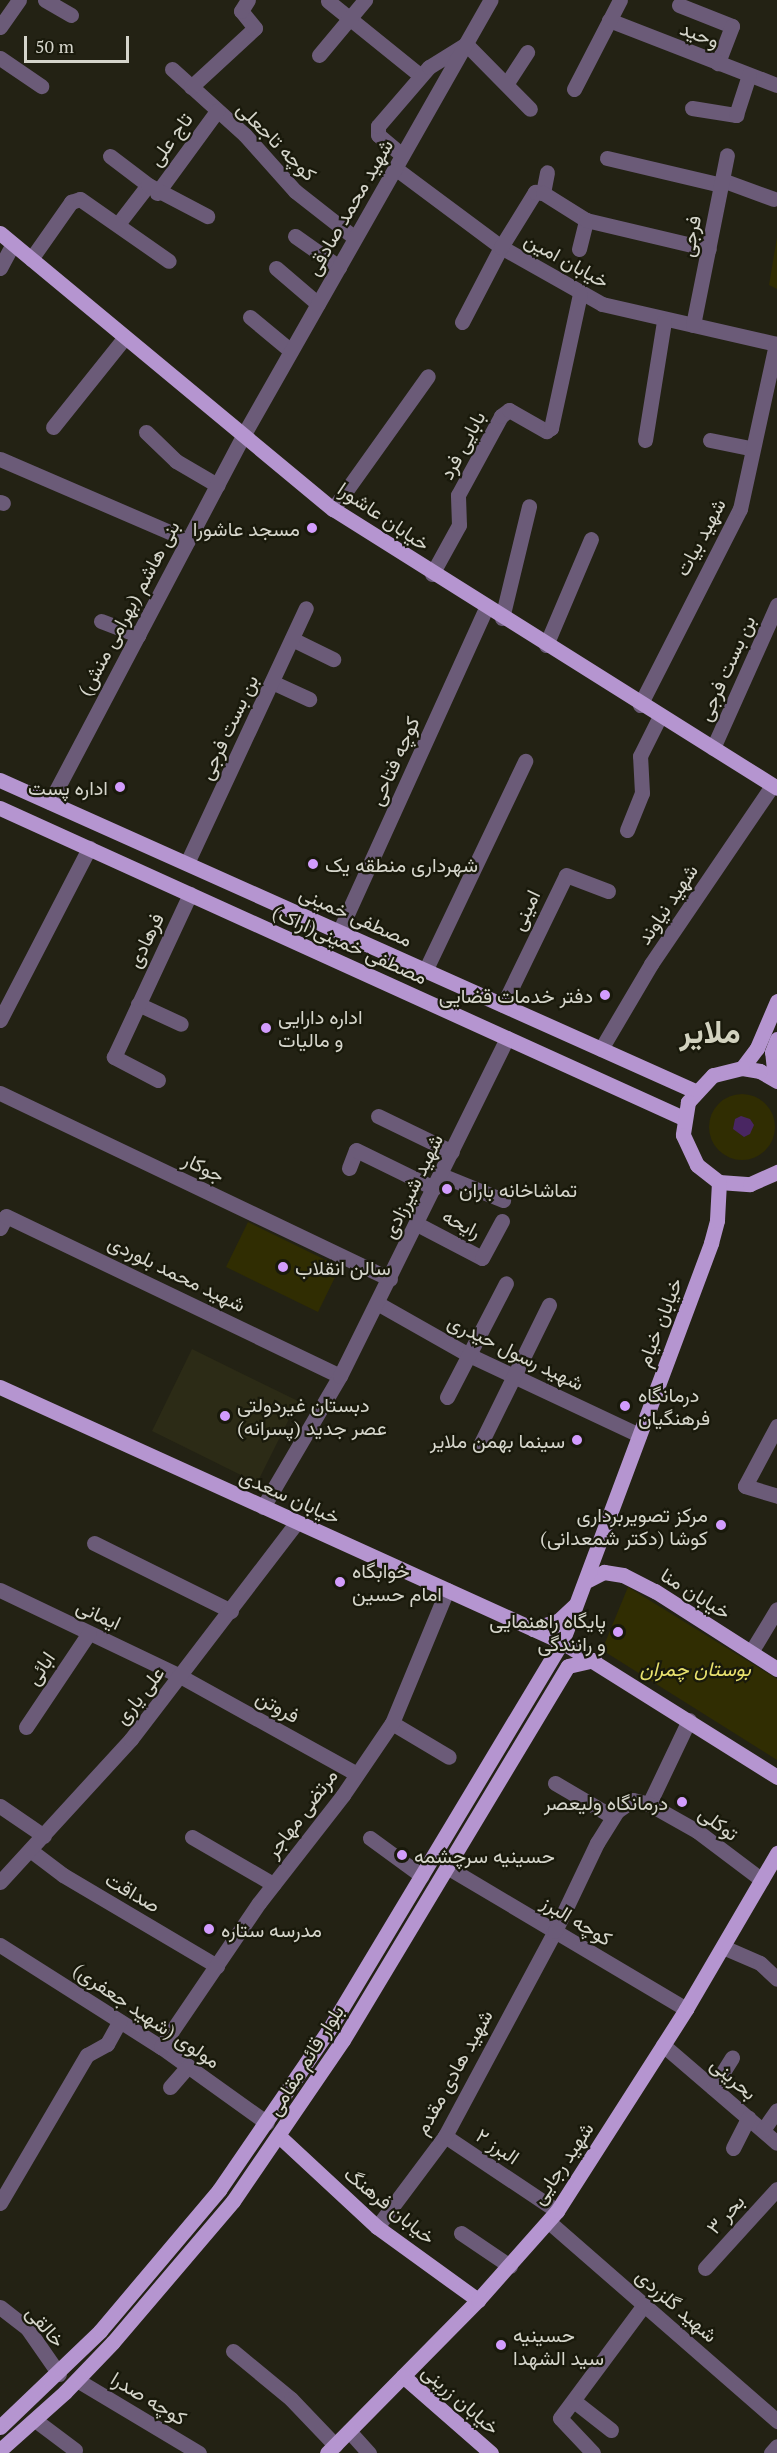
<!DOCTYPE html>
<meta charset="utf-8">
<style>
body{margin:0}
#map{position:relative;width:777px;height:2453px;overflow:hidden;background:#232214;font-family:"PT Serif",Vazirmatn,serif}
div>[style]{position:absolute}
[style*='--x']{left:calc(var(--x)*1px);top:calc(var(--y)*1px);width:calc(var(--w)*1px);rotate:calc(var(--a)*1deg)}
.built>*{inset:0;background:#2c2b16}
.green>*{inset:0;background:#302d02}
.round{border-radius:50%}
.water>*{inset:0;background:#492662}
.minor>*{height:15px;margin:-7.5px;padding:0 7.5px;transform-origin:7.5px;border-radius:7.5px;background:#6b5b78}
.major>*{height:15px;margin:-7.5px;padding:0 7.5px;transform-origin:7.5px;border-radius:7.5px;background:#b595d0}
.dots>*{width:16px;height:16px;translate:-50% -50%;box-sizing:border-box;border:3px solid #19190b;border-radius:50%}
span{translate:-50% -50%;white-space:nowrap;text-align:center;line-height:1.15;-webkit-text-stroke:4.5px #19190b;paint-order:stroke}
.street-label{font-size:20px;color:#d5d5cb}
.poi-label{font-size:20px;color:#d5d5cb}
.right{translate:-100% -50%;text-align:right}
.left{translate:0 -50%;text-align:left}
.park-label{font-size:20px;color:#e8e16e;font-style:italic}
.town-label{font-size:32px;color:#d2d2bf;font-weight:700}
.scale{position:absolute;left:24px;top:36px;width:105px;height:27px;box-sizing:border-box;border:3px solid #d5d5cb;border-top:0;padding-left:8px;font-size:18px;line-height:21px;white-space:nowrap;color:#d5d5cb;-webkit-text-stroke:4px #19190b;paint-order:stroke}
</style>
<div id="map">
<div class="built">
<div style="clip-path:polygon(192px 1349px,298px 1401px,257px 1483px,152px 1431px)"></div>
</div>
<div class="green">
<div style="clip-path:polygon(777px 237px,777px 289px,769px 285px)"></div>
<div class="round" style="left:709px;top:1094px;width:66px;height:66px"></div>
<div style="clip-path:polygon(248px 1222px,340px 1267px,318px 1312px,226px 1267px)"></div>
<div style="clip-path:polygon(628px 1587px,777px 1679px,777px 1760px,602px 1650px)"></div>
</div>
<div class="water">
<div style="clip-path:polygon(741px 1116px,750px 1119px,754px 1125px,750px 1134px,744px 1137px,733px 1129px,735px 1119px)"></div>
</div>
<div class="minor">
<div style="--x:45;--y:0;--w:30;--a:30"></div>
<div style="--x:328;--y:1;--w:119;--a:38.9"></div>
<div style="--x:679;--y:5;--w:57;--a:21.6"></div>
<div style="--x:732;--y:26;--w:40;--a:111"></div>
<div style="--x:609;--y:20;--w:180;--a:21.2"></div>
<div style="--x:0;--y:27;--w:33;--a:-55"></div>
<div style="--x:319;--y:55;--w:72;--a:-50.1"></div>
<div style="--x:0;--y:58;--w:50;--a:34.3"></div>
<div style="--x:172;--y:69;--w:98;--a:42.1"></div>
<div style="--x:245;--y:135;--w:75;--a:48.2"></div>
<div style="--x:295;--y:191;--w:76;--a:38.1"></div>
<div style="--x:507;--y:83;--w:37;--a:-57"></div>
<div style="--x:191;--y:87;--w:87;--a:-42.7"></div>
<div style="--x:255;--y:28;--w:22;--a:-129"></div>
<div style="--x:241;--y:11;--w:13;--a:-58"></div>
<div style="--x:574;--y:89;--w:100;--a:-62.7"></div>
<div style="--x:692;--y:108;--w:45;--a:9"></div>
<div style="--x:736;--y:115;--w:42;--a:-72"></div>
<div style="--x:402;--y:155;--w:31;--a:-140"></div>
<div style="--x:378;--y:135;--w:9;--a:-90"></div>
<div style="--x:378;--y:126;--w:78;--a:-49.2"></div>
<div style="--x:429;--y:67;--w:44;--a:-31.9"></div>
<div style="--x:466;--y:44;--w:91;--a:45.4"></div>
<div style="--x:110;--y:156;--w:48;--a:37.3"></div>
<div style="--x:607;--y:158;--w:117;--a:13.3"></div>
<div style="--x:395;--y:168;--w:132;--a:36.7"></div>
<div style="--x:501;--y:247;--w:116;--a:29.4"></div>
<div style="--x:602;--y:304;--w:180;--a:12.9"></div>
<div style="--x:722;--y:180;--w:55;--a:20.1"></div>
<div style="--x:157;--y:193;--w:102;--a:-53.8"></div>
<div style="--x:543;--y:193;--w:21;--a:-79"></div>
<div style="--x:118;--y:224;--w:49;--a:-52.4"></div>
<div style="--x:148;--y:185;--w:67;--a:27.7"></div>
<div style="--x:295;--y:236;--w:54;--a:35.2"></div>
<div style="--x:579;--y:249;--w:30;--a:-76"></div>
<div style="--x:31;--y:259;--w:70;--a:-54.9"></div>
<div style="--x:71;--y:202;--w:9;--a:-18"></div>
<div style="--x:80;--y:199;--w:108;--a:34.9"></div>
<div style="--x:0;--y:268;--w:27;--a:-62"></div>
<div style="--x:276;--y:268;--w:55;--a:40.6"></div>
<div style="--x:250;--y:317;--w:53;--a:39.7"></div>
<div style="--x:462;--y:322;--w:85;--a:-62.5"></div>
<div style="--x:501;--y:247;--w:65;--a:-58.3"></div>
<div style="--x:535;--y:192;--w:8;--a:7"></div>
<div style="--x:543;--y:193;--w:51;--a:32.1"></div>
<div style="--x:586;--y:220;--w:126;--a:13.3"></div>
<div style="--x:693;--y:325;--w:173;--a:-78.7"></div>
<div style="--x:53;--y:427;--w:115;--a:-51.3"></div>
<div style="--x:146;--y:432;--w:42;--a:44"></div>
<div style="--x:176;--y:461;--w:48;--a:30.3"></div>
<div style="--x:645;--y:440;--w:121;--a:-80.9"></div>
<div style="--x:710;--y:440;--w:41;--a:11.3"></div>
<div style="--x:0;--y:459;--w:205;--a:23.3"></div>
<div style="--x:0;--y:502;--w:3;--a:18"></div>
<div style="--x:333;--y:509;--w:163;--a:-54.5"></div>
<div style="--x:432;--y:574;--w:56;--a:-61.1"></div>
<div style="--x:459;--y:525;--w:30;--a:-92"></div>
<div style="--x:458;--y:495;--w:90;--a:-61.4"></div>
<div style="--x:501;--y:416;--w:10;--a:-37"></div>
<div style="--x:509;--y:410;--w:43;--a:29.6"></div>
<div style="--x:546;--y:431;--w:6;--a:-31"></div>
<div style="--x:551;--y:428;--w:137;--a:-77.8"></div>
<div style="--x:502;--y:618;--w:115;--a:-76.4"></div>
<div style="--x:101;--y:621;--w:40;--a:21"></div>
<div style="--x:292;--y:639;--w:46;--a:26"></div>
<div style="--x:546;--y:645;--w:115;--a:-67"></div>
<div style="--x:272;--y:682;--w:41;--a:24.7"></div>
<div style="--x:640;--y:705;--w:220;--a:-63"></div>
<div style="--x:740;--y:509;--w:169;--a:-77.7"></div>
<div style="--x:713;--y:748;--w:157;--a:-65.9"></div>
<div style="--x:50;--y:802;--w:416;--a:-62.2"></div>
<div style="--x:244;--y:434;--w:499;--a:-60.4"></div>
<div style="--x:627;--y:830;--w:40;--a:-68"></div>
<div style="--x:642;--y:793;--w:37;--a:-93"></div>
<div style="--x:640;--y:756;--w:45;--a:-63.4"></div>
<div style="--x:187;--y:863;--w:281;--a:-65"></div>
<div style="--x:339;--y:932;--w:356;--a:-65.6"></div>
<div style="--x:425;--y:971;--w:233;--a:-64.5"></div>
<div style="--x:138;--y:1004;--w:47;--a:24.9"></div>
<div style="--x:503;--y:1005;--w:144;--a:-64.1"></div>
<div style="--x:566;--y:875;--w:45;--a:20.9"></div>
<div style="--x:0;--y:1020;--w:194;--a:-62.6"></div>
<div style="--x:601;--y:1049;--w:99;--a:-59.5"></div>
<div style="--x:651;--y:964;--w:215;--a:-55.8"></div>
<div style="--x:158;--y:1080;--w:50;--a:-152.4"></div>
<div style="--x:114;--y:1057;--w:180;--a:-65"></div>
<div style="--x:0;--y:1093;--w:432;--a:25.5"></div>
<div style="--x:378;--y:1116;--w:82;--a:25.9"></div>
<div style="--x:349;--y:1168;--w:19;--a:-69"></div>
<div style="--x:356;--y:1150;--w:87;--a:26"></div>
<div style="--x:441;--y:1175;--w:67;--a:22"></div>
<div style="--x:417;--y:1224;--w:73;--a:27.6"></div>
<div style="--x:482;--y:1258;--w:42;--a:-61.6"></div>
<div style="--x:0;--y:1228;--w:13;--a:-63"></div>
<div style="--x:6;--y:1216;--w:370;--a:25.6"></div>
<div style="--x:377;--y:1303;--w:106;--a:29.5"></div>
<div style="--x:469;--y:1355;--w:188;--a:25.2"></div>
<div style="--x:447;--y:1397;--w:128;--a:-62.6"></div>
<div style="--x:777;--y:1426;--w:68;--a:118.1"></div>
<div style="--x:745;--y:1486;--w:34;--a:17"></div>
<div style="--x:481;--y:1443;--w:154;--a:-63.8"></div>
<div style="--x:263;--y:1507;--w:152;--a:-59.6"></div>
<div style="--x:340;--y:1376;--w:377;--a:-63.7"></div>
<div style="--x:94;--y:1543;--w:153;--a:26.4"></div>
<div style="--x:0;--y:1590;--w:199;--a:25.5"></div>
<div style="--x:180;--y:1676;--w:202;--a:29"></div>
<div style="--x:751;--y:1652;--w:50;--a:-58.8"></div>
<div style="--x:392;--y:1723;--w:66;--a:30.8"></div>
<div style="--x:26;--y:1727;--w:113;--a:-56.2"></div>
<div style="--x:555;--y:1783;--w:67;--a:30.4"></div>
<div style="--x:649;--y:1804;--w:93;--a:-64.5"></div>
<div style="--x:0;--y:1806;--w:53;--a:34.3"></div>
<div style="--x:192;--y:1837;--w:94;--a:30.1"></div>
<div style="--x:370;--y:1838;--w:64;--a:36.2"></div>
<div style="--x:30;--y:1850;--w:41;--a:37.1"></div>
<div style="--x:63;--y:1875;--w:179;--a:30.6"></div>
<div style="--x:447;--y:1867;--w:278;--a:30.7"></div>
<div style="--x:0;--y:1882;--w:194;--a:-47.5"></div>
<div style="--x:131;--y:1739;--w:273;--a:-52.6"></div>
<div style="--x:0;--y:1945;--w:191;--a:32.4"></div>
<div style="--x:161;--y:2047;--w:130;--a:35.6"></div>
<div style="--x:723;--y:1947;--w:40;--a:23.4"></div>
<div style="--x:760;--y:1963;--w:23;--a:43"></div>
<div style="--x:663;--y:2045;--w:150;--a:40.7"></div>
<div style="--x:161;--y:2047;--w:174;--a:-55.8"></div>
<div style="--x:259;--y:1903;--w:137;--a:-52.1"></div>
<div style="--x:343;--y:1795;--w:87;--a:-55.8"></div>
<div style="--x:392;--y:1723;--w:144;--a:-67.5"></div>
<div style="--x:170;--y:2087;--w:28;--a:-49"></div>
<div style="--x:713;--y:2088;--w:36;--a:-58"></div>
<div style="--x:763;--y:2130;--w:24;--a:-55"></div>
<div style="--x:445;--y:2136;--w:135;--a:33.8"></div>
<div style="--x:733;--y:2148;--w:34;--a:-63"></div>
<div style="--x:0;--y:2203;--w:172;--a:-59.6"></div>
<div style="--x:87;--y:2055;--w:23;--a:-29"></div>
<div style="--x:107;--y:2044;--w:26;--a:-61"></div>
<div style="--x:549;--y:2222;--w:303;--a:41.1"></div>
<div style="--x:377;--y:2227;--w:114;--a:-53.2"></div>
<div style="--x:445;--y:2136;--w:233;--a:-61.8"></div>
<div style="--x:555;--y:1931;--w:98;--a:-64.5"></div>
<div style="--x:597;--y:1843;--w:38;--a:-58"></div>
<div style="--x:617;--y:1811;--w:19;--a:-35"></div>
<div style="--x:633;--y:1800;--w:16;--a:14"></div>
<div style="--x:649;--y:1804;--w:55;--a:29.4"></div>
<div style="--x:697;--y:1831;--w:81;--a:37"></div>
<div style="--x:461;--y:2233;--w:59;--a:34"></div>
<div style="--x:705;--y:2268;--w:107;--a:-47.7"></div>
<div style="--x:0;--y:2307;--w:34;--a:38"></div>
<div style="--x:27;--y:2328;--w:56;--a:55.2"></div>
<div style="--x:233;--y:2351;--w:75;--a:39.6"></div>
<div style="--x:291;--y:2399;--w:64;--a:46.3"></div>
<div style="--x:77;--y:2380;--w:142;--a:30.9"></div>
<div style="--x:574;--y:2401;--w:47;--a:38.1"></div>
<div style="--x:35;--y:2420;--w:50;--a:36.9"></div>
<div style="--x:349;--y:2431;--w:30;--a:48"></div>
<div style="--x:593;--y:2453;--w:48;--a:-133.3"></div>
<div style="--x:560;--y:2418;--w:141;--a:-53.4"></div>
<div style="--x:771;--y:2453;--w:9;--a:-49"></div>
</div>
<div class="major">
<div style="--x:0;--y:233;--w:433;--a:39.7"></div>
<div style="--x:333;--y:509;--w:524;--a:32.14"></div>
<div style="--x:0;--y:780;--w:761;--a:24.11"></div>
<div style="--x:0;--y:808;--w:750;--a:24.41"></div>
<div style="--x:742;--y:1068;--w:25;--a:-53"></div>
<div style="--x:757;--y:1048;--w:51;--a:-66.9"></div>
<div style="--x:775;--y:1079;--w:27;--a:-96"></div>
<div style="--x:772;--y:1052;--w:14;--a:-69"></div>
<div style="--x:777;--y:1081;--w:20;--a:-150"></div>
<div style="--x:760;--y:1071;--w:18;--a:-171"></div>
<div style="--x:742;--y:1068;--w:30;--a:166"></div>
<div style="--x:713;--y:1075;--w:37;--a:133"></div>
<div style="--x:688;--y:1102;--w:33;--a:99"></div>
<div style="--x:683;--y:1135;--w:33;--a:65"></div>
<div style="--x:697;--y:1165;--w:28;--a:38"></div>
<div style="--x:719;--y:1182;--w:31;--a:4"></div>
<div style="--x:750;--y:1184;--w:30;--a:-24"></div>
<div style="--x:0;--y:1387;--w:617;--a:24.41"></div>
<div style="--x:562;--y:1642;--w:254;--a:32.1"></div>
<div style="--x:588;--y:1580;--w:18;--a:-27"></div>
<div style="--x:604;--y:1572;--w:19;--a:9"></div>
<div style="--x:623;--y:1575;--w:36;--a:27"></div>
<div style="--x:655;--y:1591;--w:145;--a:32.6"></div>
<div style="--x:533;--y:1629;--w:26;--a:-18"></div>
<div style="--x:558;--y:1621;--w:23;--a:-43"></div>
<div style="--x:280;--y:2137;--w:132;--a:42.9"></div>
<div style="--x:377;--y:2227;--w:125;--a:35.9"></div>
<div style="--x:403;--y:2376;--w:117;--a:41.2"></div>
<div style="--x:0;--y:2427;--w:139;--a:-43.8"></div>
<div style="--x:100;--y:2331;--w:185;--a:-49.8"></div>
<div style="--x:219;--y:2190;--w:193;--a:-55.6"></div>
<div style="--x:328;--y:2031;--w:454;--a:-59"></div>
<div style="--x:562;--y:1642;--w:426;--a:-69.5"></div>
<div style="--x:711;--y:1243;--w:24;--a:-75"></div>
<div style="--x:717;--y:1220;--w:38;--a:-87"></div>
<div style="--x:0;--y:2450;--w:87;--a:-41.7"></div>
<div style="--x:65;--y:2392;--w:69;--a:-46.2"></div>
<div style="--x:113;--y:2342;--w:185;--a:-49.6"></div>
<div style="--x:233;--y:2201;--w:195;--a:-55.7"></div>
<div style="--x:343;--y:2040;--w:436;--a:-59"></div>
<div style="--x:568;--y:1666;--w:27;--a:-13"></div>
<div style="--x:327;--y:2453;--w:215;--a:-45.4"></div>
<div style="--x:478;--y:2300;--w:119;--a:-48.4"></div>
<div style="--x:557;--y:2211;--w:240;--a:-57.4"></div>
<div style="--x:686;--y:2009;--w:181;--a:-59.7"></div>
</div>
<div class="dots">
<div style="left:312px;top:528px;background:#d29cfd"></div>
<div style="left:120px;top:787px;background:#d29cfd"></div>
<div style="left:313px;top:864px;background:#d29cfd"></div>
<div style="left:605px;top:995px;background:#d29cfd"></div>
<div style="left:266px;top:1028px;background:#d29cfd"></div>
<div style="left:447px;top:1189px;background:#d29cfd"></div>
<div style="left:283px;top:1267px;background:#d29cfd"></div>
<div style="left:625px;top:1406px;background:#d29cfd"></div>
<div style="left:225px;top:1416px;background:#d29cfd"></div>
<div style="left:577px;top:1440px;background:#d29cfd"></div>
<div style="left:721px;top:1525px;background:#d29cfd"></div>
<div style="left:340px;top:1582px;background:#d29cfd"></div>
<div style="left:618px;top:1632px;background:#d29cfd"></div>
<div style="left:682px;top:1802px;background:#d29cfd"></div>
<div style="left:402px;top:1855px;background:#d29cfd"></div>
<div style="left:209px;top:1929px;background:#d29cfd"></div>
<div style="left:501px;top:2345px;background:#d29cfd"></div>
</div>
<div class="street-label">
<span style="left:700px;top:34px;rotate:21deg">وحید</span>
<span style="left:170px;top:139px;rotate:-54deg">تاج علی</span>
<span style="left:277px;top:141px;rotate:45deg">کوچه تاجعلی</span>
<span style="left:349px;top:207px;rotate:-60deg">شهید محمد صادقی</span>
<span style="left:690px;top:236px;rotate:-79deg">فرجی</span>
<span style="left:567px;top:260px;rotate:29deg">خیابان امین</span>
<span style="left:462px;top:445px;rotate:-62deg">بابایی فرد</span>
<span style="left:384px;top:516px;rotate:34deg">خیابان عاشورا</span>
<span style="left:700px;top:537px;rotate:-62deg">شهید بیات</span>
<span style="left:128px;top:608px;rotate:-62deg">بنی هاشم (بهرامی منش)</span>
<span style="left:726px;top:668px;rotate:-66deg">بن بست فرجی</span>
<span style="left:228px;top:727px;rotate:-65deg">بن بست فرجی</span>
<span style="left:394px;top:761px;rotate:-66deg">کوچه فتاحی</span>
<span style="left:667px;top:904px;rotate:-56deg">شهید نیاوند</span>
<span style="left:525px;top:910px;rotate:-65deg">امینی</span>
<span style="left:356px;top:916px;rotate:24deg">مصطفی خمینی</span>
<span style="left:145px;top:940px;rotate:-64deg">فرهادی</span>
<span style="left:350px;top:944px;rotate:24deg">مصطفی خمینی(اراک)</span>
<span style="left:204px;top:1167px;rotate:26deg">جوکار</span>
<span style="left:412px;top:1186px;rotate:-64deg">شهید شیرزادی</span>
<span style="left:462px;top:1223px;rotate:28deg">رایحه</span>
<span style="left:177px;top:1273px;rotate:26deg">شهید محمد بلوردی</span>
<span style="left:659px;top:1322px;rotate:-69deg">خیابان خیام</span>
<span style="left:516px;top:1352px;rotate:26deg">شهید رسول حیدری</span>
<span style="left:290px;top:1496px;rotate:24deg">خیابان سعدی</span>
<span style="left:696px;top:1593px;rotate:32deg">خیابان منا</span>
<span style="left:99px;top:1614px;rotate:25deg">ایمانی</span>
<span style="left:40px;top:1668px;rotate:-56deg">ابائی</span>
<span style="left:139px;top:1695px;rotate:-52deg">علی یاری</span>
<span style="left:278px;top:1706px;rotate:29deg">فروتن</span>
<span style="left:301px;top:1813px;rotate:-53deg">مرتضی مهاجر</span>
<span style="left:719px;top:1823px;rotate:36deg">توکلی</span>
<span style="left:133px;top:1892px;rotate:30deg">صداقت</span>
<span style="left:577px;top:1920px;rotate:31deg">کوچه البرز</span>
<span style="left:147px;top:2015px;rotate:34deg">مولوی (شهید جعفری)</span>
<span style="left:305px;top:2060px;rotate:-58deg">بلوار قائم مقامی</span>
<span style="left:453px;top:2072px;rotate:-61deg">شهید هادی مقدم</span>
<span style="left:734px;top:2078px;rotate:41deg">بحرینی</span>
<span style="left:498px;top:2146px;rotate:34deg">البرز ۲</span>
<span style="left:562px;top:2163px;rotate:-56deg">شهید رجایی</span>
<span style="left:390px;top:2205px;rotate:39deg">خیابان فرهنگ</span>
<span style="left:725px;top:2214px;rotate:-48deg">بحر ۳</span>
<span style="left:677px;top:2305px;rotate:41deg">شهید گلزردی</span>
<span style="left:46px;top:2326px;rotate:49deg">خالقی</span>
<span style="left:149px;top:2398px;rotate:31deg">کوچه صدرا</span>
<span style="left:461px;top:2399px;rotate:41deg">خیابان زرینی</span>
</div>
<div class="poi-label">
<span class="right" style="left:300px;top:528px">مسجد عاشورا</span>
<span class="right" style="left:108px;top:787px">اداره پست</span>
<span class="left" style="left:325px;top:864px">شهرداری منطقه یک</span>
<span class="right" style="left:593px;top:995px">دفتر خدمات قضایی</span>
<span class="left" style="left:278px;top:1028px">اداره دارایی<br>و مالیات</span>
<span class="left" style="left:459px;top:1189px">تماشاخانه باران</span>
<span class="left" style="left:295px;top:1267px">سالن انقلاب</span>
<span class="left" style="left:638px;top:1406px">درمانگاه<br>فرهنگیان</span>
<span class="left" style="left:237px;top:1416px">دبستان غیردولتی<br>عصر جدید (پسرانه)</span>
<span class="right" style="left:565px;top:1440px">سینما بهمن ملایر</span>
<span class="right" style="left:708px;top:1526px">مرکز تصویربرداری<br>کوشا (دکتر شمعدانی)</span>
<span class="left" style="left:352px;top:1582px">خوابگاه<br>امام حسین</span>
<span class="right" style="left:606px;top:1632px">پایگاه راهنمایی<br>و رانندگی</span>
<span class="right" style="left:668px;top:1802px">درمانگاه ولیعصر</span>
<span class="left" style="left:414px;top:1855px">حسینیه سرچشمه</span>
<span class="left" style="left:221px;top:1929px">مدرسه ستاره</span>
<span class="left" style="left:513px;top:2346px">حسینیه<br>سید الشهدا</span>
</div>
<div class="park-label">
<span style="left:695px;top:1668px">بوستان چمران</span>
</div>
<div class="town-label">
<span style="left:710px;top:1031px">ملایر</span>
</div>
<div class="scale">50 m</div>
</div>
